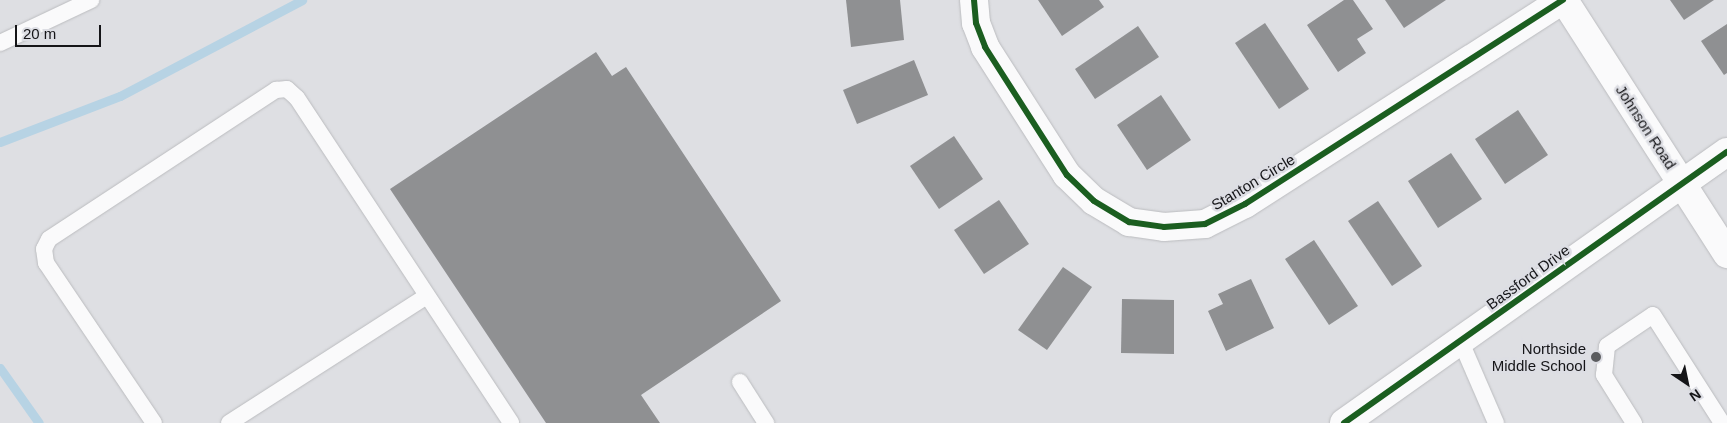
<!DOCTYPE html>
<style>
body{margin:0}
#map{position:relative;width:1727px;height:423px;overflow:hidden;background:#dedfe3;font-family:Arial,sans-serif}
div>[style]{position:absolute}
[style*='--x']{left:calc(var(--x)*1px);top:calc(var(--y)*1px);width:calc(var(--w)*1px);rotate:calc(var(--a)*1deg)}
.stream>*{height:9px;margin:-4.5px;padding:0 4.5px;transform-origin:4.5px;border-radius:4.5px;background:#b7d3e4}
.building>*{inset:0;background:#8f9092}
.roads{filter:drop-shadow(0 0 1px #bbbcbf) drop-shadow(0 0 1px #bbbcbf)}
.service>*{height:16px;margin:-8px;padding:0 8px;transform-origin:8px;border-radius:8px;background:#fafafb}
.minor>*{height:28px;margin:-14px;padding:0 14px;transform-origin:14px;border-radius:14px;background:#fafafb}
.cycleway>*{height:6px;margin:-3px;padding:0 3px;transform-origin:3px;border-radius:3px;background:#1b5e20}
.dots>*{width:14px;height:14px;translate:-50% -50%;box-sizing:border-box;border:2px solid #dddee4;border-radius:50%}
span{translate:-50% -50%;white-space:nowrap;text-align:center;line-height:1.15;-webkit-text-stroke:5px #dddee4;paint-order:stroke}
.street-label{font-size:15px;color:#151518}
.poi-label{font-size:15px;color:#151518}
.right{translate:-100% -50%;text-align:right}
.north{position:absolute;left:1662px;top:358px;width:50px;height:50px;-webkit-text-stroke:4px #dddee4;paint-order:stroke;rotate:146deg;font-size:14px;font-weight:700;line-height:20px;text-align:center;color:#151518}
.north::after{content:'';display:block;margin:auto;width:18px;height:22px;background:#151518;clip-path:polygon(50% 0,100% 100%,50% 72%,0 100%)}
.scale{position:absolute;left:15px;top:25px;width:86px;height:22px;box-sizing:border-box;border:2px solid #151518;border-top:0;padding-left:6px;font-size:15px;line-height:18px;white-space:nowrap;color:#151518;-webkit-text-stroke:4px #dddee4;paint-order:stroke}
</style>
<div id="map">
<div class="stream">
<div style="--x:0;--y:142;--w:129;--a:-21"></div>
<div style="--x:120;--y:96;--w:206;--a:-27.8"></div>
<div style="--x:0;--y:368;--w:67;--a:54.7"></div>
</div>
<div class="building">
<div style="clip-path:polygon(846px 0,900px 0,904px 40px,851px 47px)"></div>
<div style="clip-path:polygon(1038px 0,1099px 0,1104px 7px,1062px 36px)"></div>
<div style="clip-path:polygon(1344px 0,1353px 0,1373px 29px,1357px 39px,1366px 53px,1338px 72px,1307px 25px)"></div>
<div style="clip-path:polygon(1385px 0,1446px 0,1404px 28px)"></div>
<div style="clip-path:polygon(1670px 0,1714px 0,1684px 20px)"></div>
<div style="clip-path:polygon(1265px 23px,1309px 89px,1279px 109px,1235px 43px)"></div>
<div style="clip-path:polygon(1727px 24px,1727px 73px,1724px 75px,1701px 41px)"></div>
<div style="clip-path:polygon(1138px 26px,1159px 57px,1095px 99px,1075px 69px)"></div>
<div style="clip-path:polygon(596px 52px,612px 76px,626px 67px,781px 301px,641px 395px,660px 423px,546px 423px,390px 189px)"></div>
<div style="clip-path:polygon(914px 60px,928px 95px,857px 124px,843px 90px)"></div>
<div style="clip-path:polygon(1161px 95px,1191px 140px,1147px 170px,1117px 125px)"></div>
<div style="clip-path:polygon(1518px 110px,1548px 155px,1505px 184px,1475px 139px)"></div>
<div style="clip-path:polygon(954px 136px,983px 179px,939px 209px,910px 166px)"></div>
<div style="clip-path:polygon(1451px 153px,1482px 199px,1438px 228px,1408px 181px)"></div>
<div style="clip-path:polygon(999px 200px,1029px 244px,984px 274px,954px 230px)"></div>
<div style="clip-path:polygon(1378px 201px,1422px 266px,1392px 286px,1348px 221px)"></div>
<div style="clip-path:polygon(1314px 240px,1358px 306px,1329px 325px,1285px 259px)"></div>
<div style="clip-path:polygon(1063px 267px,1092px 287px,1047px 350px,1018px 330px)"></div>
<div style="clip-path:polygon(1251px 279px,1274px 328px,1226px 351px,1208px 311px,1223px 304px,1218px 294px)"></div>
<div style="clip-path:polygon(1122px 299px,1174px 300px,1174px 354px,1121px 353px)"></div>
</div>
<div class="roads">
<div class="service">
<div style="--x:0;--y:43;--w:101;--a:-25.3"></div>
<div style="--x:1461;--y:342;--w:88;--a:66.6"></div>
<div style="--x:740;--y:382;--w:49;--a:57.6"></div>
<div style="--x:154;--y:423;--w:193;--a:-124"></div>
<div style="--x:46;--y:263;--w:14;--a:-98"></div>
<div style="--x:44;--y:249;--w:11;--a:-63"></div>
<div style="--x:49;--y:239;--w:272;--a:-33.3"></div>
<div style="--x:276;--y:90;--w:11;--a:-5"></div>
<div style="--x:287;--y:89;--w:13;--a:42"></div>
<div style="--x:297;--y:98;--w:389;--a:56.6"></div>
<div style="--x:229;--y:423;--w:235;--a:-32.7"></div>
<div style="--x:1634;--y:423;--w:57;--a:-122"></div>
<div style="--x:1604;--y:375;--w:29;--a:-84"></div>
<div style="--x:1607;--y:346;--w:55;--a:-34"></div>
<div style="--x:1653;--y:315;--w:128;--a:57.4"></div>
</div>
<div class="minor">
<div style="--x:974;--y:0;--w:23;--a:85"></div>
<div style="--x:976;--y:23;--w:26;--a:69"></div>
<div style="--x:985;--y:47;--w:152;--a:57.4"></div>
<div style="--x:1067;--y:175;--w:37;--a:44"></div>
<div style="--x:1094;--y:201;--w:41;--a:31"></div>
<div style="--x:1129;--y:222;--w:35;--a:8"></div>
<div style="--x:1164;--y:227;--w:41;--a:-4.2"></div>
<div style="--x:1205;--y:224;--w:45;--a:-26.6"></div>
<div style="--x:1245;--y:204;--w:378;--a:-32.7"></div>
<div style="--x:1564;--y:0;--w:302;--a:57.3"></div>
<div style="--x:1344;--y:423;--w:469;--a:-35.3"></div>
</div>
</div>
<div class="cycleway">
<div style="--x:974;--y:0;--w:23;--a:85"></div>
<div style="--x:976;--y:23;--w:26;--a:69"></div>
<div style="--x:985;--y:47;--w:152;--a:57.4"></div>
<div style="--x:1067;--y:175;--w:37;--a:44"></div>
<div style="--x:1094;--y:201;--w:41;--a:31"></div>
<div style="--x:1129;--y:222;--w:35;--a:8"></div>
<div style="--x:1164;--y:227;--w:41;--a:-4.2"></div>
<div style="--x:1205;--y:224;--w:45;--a:-26.6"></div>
<div style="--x:1245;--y:204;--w:378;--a:-32.7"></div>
<div style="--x:1344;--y:423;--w:469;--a:-35.3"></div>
</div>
<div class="dots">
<div style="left:1596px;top:357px;background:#5b5c5f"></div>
</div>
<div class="street-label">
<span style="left:1646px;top:127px;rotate:57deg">Johnson Road</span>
<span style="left:1253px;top:182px;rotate:-31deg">Stanton Circle</span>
<span style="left:1528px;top:277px;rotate:-36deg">Bassford Drive</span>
</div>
<div class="poi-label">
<span class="right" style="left:1586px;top:357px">Northside<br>Middle School</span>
</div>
<div class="north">N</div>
<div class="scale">20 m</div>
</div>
